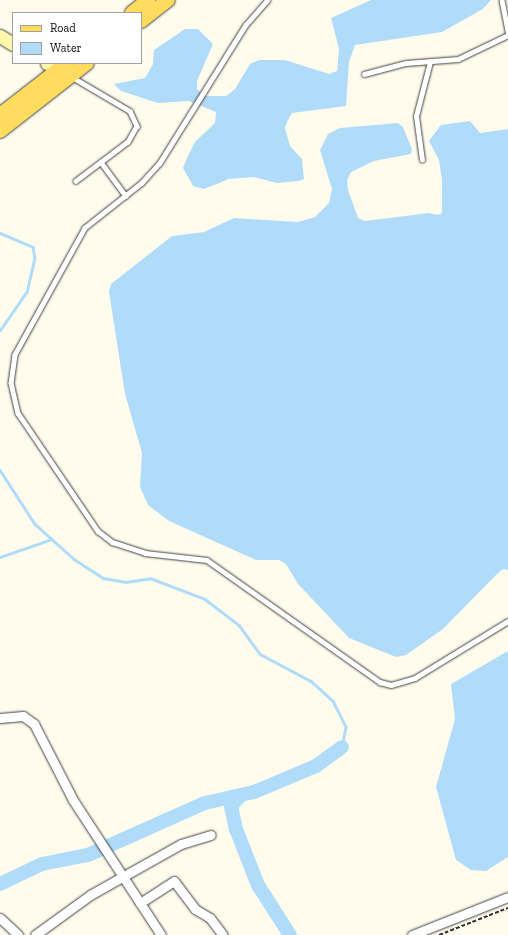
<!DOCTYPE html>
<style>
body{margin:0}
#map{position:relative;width:508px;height:935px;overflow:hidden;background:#fffcee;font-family:"Zilla Slab",serif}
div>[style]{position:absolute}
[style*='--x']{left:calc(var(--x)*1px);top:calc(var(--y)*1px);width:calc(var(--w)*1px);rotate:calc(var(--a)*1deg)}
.water>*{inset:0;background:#b0dcf9}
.stream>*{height:2.5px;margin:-1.25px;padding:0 1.25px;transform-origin:1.25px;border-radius:1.25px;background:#b0dcf9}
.river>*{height:14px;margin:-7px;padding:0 7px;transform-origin:7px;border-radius:7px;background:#b0dcf9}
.path>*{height:1.5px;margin-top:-0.75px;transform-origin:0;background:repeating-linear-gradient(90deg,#303030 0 4px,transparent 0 6px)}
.roads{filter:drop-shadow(0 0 1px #414141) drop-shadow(0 0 1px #414141)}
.service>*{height:4.5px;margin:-2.25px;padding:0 2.25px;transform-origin:2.25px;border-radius:2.25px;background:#fff}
.minor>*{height:9px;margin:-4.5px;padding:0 4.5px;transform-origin:4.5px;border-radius:4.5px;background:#fff}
.secondary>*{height:13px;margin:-6.5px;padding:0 6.5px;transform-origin:6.5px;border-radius:6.5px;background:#fff7a9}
.primary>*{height:14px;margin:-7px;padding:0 7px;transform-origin:7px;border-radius:7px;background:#ffdb5e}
span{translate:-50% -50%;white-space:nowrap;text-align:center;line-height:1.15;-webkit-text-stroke:4px #fff;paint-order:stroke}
.legend{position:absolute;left:12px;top:12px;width:130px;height:52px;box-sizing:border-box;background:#fff;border:1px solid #9f9f9f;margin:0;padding:5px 7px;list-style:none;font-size:12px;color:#0e0e0e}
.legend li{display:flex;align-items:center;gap:8px;height:20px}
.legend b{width:20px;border:1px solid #9f9f9f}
</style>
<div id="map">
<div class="water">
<div style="clip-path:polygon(371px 0,491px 0,483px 9px,442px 32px,355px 45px,349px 62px,346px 106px,292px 113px,288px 120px,285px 128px,290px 146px,302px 159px,304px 179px,299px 181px,277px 183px,254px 177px,229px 179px,204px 189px,193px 186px,183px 168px,186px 160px,195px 142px,215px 123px,216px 112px,189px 101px,158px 103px,121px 91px,114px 84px,145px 78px,153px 64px,154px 50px,185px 29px,198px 29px,213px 44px,197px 81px,197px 89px,205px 96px,226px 96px,235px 89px,250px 64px,259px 60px,285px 60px,329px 74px,337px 71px,339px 49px,331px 18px)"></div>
<div style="clip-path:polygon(470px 121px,480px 133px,508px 129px,508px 570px,503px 569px,496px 575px,443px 629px,406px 655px,396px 657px,349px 638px,298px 584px,286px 564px,279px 560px,256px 560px,169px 521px,148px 505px,140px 487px,142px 453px,125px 394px,109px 292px,111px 284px,172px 236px,204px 232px,234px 218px,298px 222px,315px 217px,329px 203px,332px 189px,320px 150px,328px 134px,340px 128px,398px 123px,403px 127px,412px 149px,411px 154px,374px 161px,351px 172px,347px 181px,348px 190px,358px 218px,365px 221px,429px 213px,438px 215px,442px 213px,442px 181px,439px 160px,429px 141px,441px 125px)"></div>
<div style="clip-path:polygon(508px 651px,508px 857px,486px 871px,471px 870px,456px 860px,436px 787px,455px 719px,451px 684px)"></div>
</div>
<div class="stream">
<div style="--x:0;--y:233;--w:36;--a:23"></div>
<div style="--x:33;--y:247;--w:11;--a:80"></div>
<div style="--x:35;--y:258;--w:35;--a:103"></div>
<div style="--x:27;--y:292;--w:47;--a:124.7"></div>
<div style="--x:0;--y:470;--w:64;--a:57.1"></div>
<div style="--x:35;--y:524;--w:52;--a:41.9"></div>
<div style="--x:74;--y:559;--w:35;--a:33"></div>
<div style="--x:103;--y:578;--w:23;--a:10"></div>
<div style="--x:126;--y:582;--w:24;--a:-9"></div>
<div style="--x:150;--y:578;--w:59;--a:20.9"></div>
<div style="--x:205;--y:599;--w:43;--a:37.4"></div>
<div style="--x:239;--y:625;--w:36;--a:54"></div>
<div style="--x:260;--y:654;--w:58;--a:27.9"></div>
<div style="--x:311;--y:681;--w:30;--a:42"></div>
<div style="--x:333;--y:701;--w:29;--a:63"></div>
<div style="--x:346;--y:727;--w:20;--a:101"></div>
<div style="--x:0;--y:557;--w:55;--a:-19.1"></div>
</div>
<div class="river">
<div style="--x:241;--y:795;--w:15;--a:132"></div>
<div style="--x:231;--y:806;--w:24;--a:78"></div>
<div style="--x:236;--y:829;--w:60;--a:68.6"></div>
<div style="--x:258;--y:885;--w:59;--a:57.4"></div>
<div style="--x:0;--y:884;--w:47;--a:-25.5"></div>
<div style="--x:42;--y:864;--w:47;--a:-11.1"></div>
<div style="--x:88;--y:855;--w:128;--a:-24"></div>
<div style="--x:205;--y:803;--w:50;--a:-12.7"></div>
<div style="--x:254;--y:792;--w:67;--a:-22.8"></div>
<div style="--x:316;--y:766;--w:32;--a:-36"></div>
</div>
<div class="path">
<div style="--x:439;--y:935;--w:74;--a:-21.4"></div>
</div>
<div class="roads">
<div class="service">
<div style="--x:268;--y:0;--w:33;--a:131"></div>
<div style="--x:246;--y:25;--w:163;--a:121.9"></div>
<div style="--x:160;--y:163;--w:27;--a:132"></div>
<div style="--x:142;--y:183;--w:73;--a:141.7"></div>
<div style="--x:85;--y:228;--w:145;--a:118.9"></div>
<div style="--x:15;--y:355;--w:28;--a:98"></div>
<div style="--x:11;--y:383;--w:31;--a:77"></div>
<div style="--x:18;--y:413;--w:143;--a:55.9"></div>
<div style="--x:98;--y:531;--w:18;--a:38"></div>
<div style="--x:112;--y:542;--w:35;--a:18"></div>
<div style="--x:145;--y:553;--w:62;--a:6.4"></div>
<div style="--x:207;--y:560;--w:212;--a:35.2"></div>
<div style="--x:380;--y:682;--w:11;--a:15"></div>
<div style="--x:391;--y:685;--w:25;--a:-16"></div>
<div style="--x:415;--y:678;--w:109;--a:-31.5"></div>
<div style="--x:502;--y:0;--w:33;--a:79"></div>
<div style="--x:364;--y:74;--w:43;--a:-14.7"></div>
<div style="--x:406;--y:63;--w:52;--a:-4.4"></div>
<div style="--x:458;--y:59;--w:55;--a:-25.6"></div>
<div style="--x:72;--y:77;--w:67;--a:30.4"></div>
<div style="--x:130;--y:111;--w:17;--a:65"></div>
<div style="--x:137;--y:126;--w:18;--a:119"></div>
<div style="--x:128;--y:142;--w:65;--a:143.1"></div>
<div style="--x:422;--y:160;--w:44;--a:-97.8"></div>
<div style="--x:416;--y:116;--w:56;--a:-75.5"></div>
<div style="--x:101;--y:162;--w:42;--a:53.7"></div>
</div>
<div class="minor">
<div style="--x:0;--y:718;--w:23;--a:-5"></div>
<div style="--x:23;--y:716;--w:14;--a:36"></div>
<div style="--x:34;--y:724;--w:85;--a:62.8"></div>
<div style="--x:73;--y:800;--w:161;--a:56.9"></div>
<div style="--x:140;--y:903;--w:40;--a:-32.9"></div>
<div style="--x:174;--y:881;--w:35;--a:53"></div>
<div style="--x:195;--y:909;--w:17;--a:31"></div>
<div style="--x:210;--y:918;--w:21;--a:53"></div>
<div style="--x:0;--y:918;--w:25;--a:43"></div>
<div style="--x:35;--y:935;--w:68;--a:-36"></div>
<div style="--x:90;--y:895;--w:104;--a:-29.3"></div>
<div style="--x:181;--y:844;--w:31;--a:-17"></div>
<div style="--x:412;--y:935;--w:103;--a:-21.6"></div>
</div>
<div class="secondary">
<div style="--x:0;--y:36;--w:15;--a:32"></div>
<div style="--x:47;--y:63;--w:14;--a:30"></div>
</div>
<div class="primary">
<div style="--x:132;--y:13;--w:21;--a:-39"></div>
<div style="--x:141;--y:21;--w:34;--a:-38"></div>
<div style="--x:0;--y:115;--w:85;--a:-37.8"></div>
<div style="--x:0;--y:131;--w:110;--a:-38"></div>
</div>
</div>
<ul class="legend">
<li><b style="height:5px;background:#ffdb5e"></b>Road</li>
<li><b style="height:11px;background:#b0dcf9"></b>Water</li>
</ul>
</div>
